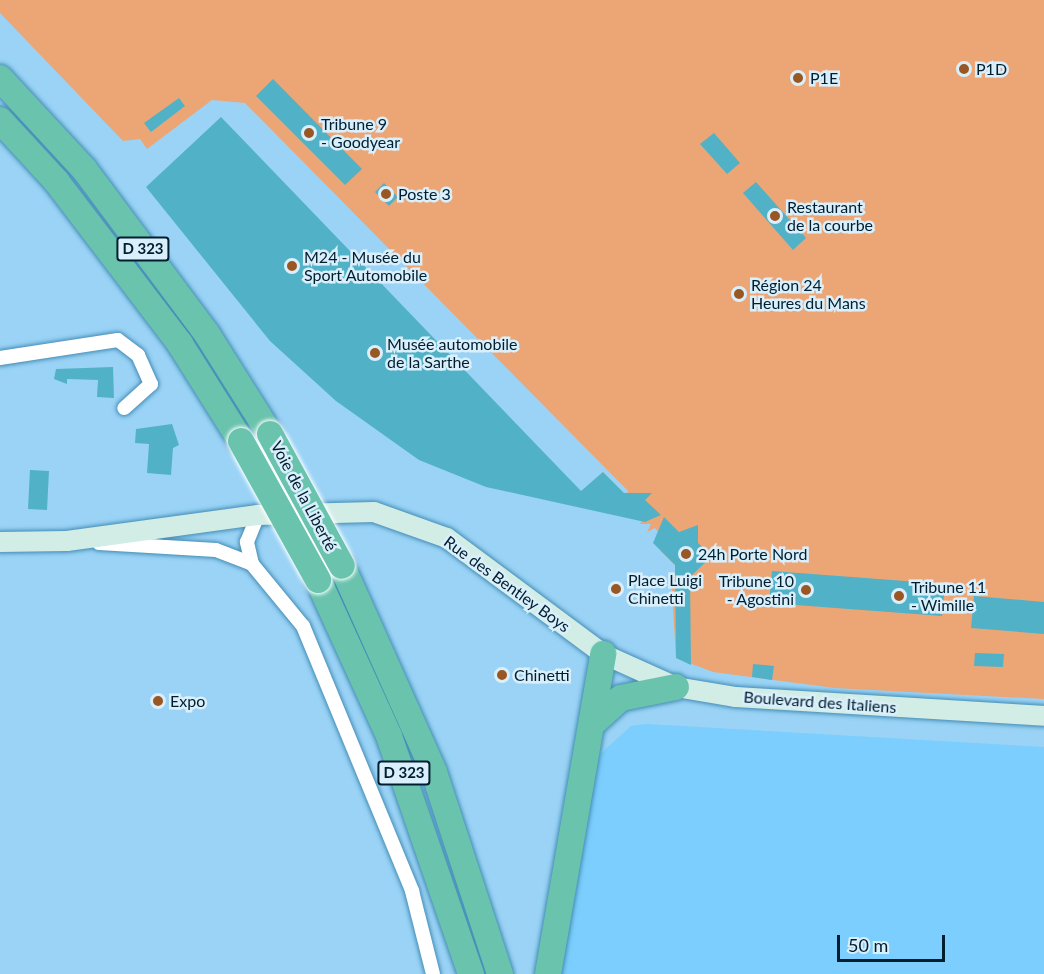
<!DOCTYPE html>
<meta charset="utf-8">
<style>
body{margin:0}
#map{position:relative;width:1044px;height:974px;overflow:hidden;background:#9ad3f6;font-family:Lato,sans-serif}
div>[style]{position:absolute}
[style*='--x']{left:calc(var(--x)*1px);top:calc(var(--y)*1px);width:calc(var(--w)*1px);rotate:calc(var(--a)*1deg)}
.built>*{inset:0;background:#7bcefd}
.green>*{inset:0;background:#eca676}
.building>*{inset:0;background:#51b1c7}
.roads{filter:drop-shadow(0 0 2px #448db6) drop-shadow(0 0 2px #448db6)}
.street>*{height:14px;margin:-7px;padding:0 7px;transform-origin:7px;border-radius:7px;background:#fff}
.secondary>*{height:20px;margin:-10px;padding:0 10px;transform-origin:10px;border-radius:10px;background:#d2ede6}
.highway>*{height:26px;margin:-13px;padding:0 13px;transform-origin:13px;border-radius:13px;background:#69c3ad}
.bridges{filter:drop-shadow(0 0 2px #fff) drop-shadow(0 0 2px #fff)}
.highway-bridge>*{height:26px;margin:-13px;padding:0 13px;transform-origin:13px;border-radius:13px;background:#69c3ad}
.dots>*{width:16px;height:16px;translate:-50% -50%;box-sizing:border-box;border:3px solid #daeffc;border-radius:50%}
span{translate:-50% -50%;white-space:nowrap;text-align:center;line-height:1.15;-webkit-text-stroke:5px #daeffc;paint-order:stroke}
.shield-label span{padding:2px 4px;background:#daeffc;border:2px solid;border-radius:4px;-webkit-text-stroke-width:0}
.shield-label{font-size:15px;color:#001e2e;font-weight:700}
.poi-label{font-size:16px;color:#001e2e}
.left{translate:0 -50%;text-align:left}
.right{translate:-100% -50%;text-align:right}
.street-label{font-size:16px;color:#001e2e}
.scale{position:absolute;left:837px;top:935px;width:108px;height:27px;box-sizing:border-box;border:3px solid #001e2e;border-top:0;padding-left:8px;font-size:18px;line-height:21px;white-space:nowrap;color:#001e2e;-webkit-text-stroke:4px #daeffc;paint-order:stroke}
</style>
<div id="map">
<div class="built">
<div style="clip-path:polygon(646px 724px,1044px 747px,1044px 974px,561px 974px,599px 755px,631px 726px)"></div>
</div>
<div class="green">
<div style="clip-path:polygon(0 0,1044px 0,1044px 699px,835px 688px,713px 672px,676px 658px,671px 575px,680px 570px,661px 551px,669px 544px,655px 528px,647px 532px,651px 524px,640px 524px,644px 517px,594px 480px,603px 472px,620px 495px,629px 492px,245px 103px,212px 100px,147px 149px,140px 139px,123px 141px,0 13px)"></div>
</div>
<div class="building">
<div style="clip-path:polygon(273px 79px,362px 169px,345px 185px,256px 96px)"></div>
<div style="clip-path:polygon(179px 98px,185px 106px,151px 132px,144px 123px)"></div>
<div style="clip-path:polygon(221px 117px,581px 491px,603px 472px,624px 493px,652px 493px,645px 500px,661px 515px,645px 522px,486px 487px,419px 460px,336px 401px,270px 341px,146px 187px)"></div>
<div style="clip-path:polygon(714px 133px,740px 163px,727px 174px,700px 144px)"></div>
<div style="clip-path:polygon(756px 182px,806px 238px,793px 250px,743px 193px)"></div>
<div style="clip-path:polygon(384px 183px,398px 197px,389px 206px,375px 192px)"></div>
<div style="clip-path:polygon(113px 367px,114px 398px,97px 397px,98px 380px,67px 379px,67px 384px,54px 379px,56px 369px)"></div>
<div style="clip-path:polygon(172px 424px,179px 445px,173px 448px,171px 475px,147px 473px,149px 444px,135px 443px,136px 429px)"></div>
<div style="clip-path:polygon(30px 470px,49px 471px,47px 510px,28px 509px)"></div>
<div style="clip-path:polygon(664px 517px,679px 532px,698px 525px,698px 543px,712px 556px,690px 577px,691px 665px,676px 658px,675px 565px,653px 543px)"></div>
<div style="clip-path:polygon(772px 571px,945px 584px,942px 616px,769px 603px)"></div>
<div style="clip-path:polygon(974px 596px,1044px 602px,1044px 634px,971px 628px)"></div>
<div style="clip-path:polygon(975px 653px,1004px 654px,1003px 667px,974px 666px)"></div>
<div style="clip-path:polygon(753px 664px,774px 666px,772px 680px,752px 677px)"></div>
</div>
<div class="roads">
<div class="street">
<div style="--x:0;--y:358;--w:119;--a:-8.7"></div>
<div style="--x:118;--y:340;--w:25;--a:37"></div>
<div style="--x:138;--y:355;--w:32;--a:66"></div>
<div style="--x:151;--y:384;--w:36;--a:138"></div>
<div style="--x:99;--y:543;--w:117;--a:3.4"></div>
<div style="--x:216;--y:550;--w:39;--a:21"></div>
<div style="--x:252;--y:564;--w:80;--a:50.6"></div>
<div style="--x:303;--y:626;--w:287;--a:67.6"></div>
<div style="--x:412;--y:891;--w:86;--a:75.8"></div>
<div style="--x:252;--y:564;--w:23;--a:-103"></div>
<div style="--x:247;--y:542;--w:29;--a:-68"></div>
</div>
<div class="secondary">
<div style="--x:0;--y:542;--w:67;--a:-0.9"></div>
<div style="--x:67;--y:541;--w:193;--a:-7.8"></div>
<div style="--x:258;--y:515;--w:116;--a:-1.5"></div>
<div style="--x:374;--y:512;--w:77;--a:19.6"></div>
<div style="--x:447;--y:538;--w:194;--a:36.6"></div>
<div style="--x:603;--y:654;--w:80;--a:24.3"></div>
<div style="--x:676;--y:687;--w:61;--a:9.5"></div>
<div style="--x:736;--y:697;--w:309;--a:3.5"></div>
</div>
<div class="highway">
<div style="--x:0;--y:78;--w:124;--a:47.3"></div>
<div style="--x:84;--y:169;--w:206;--a:53.3"></div>
<div style="--x:207;--y:334;--w:118;--a:57.8"></div>
<div style="--x:0;--y:120;--w:83;--a:47.4"></div>
<div style="--x:56;--y:181;--w:205;--a:52.7"></div>
<div style="--x:180;--y:344;--w:115;--a:57.8"></div>
<div style="--x:342;--y:566;--w:226;--a:65.9"></div>
<div style="--x:434;--y:772;--w:213;--a:71.9"></div>
<div style="--x:318;--y:580;--w:171;--a:65.5"></div>
<div style="--x:389;--y:736;--w:252;--a:71"></div>
<div style="--x:592;--y:724;--w:39;--a:-42"></div>
<div style="--x:621;--y:698;--w:56;--a:-11.3"></div>
<div style="--x:548;--y:974;--w:325;--a:-80.2"></div>
</div>
</div>
<div class="bridges">
<div class="highway-bridge">
<div style="--x:270;--y:434;--w:150;--a:61.4"></div>
<div style="--x:241;--y:441;--w:159;--a:61"></div>
</div>
</div>
<div class="dots">
<div style="left:964px;top:69px;background:#985723"></div>
<div style="left:798px;top:78px;background:#985723"></div>
<div style="left:309px;top:133px;background:#985723"></div>
<div style="left:386px;top:194px;background:#985723"></div>
<div style="left:775px;top:216px;background:#985723"></div>
<div style="left:292px;top:266px;background:#985723"></div>
<div style="left:739px;top:294px;background:#985723"></div>
<div style="left:375px;top:353px;background:#985723"></div>
<div style="left:686px;top:554px;background:#985723"></div>
<div style="left:616px;top:589px;background:#985723"></div>
<div style="left:806px;top:590px;background:#985723"></div>
<div style="left:899px;top:596px;background:#985723"></div>
<div style="left:502px;top:675px;background:#985723"></div>
<div style="left:158px;top:701px;background:#985723"></div>
</div>
<div class="shield-label">
<span style="left:143px;top:249px">D 323</span>
<span style="left:404px;top:773px">D 323</span>
</div>
<div class="poi-label">
<span class="left" style="left:976px;top:69px">P1D</span>
<span class="left" style="left:810px;top:78px">P1E</span>
<span class="left" style="left:321px;top:133px">Tribune 9<br>- Goodyear</span>
<span class="left" style="left:398px;top:194px">Poste 3</span>
<span class="left" style="left:787px;top:216px">Restaurant<br>de la courbe</span>
<span class="left" style="left:304px;top:266px">M24 - Musée du<br>Sport Automobile</span>
<span class="left" style="left:751px;top:294px">Région 24<br>Heures du Mans</span>
<span class="left" style="left:387px;top:353px">Musée automobile<br>de la Sarthe</span>
<span class="left" style="left:698px;top:554px">24h Porte Nord</span>
<span class="left" style="left:628px;top:589px">Place Luigi<br>Chinetti</span>
<span class="right" style="left:794px;top:590px">Tribune 10<br>- Agostini</span>
<span class="left" style="left:911px;top:596px">Tribune 11<br>- Wimille</span>
<span class="left" style="left:514px;top:675px">Chinetti</span>
<span class="left" style="left:170px;top:701px">Expo</span>
</div>
<div class="street-label">
<span style="left:304px;top:496px;rotate:62deg">Voie de la Liberté</span>
<span style="left:507px;top:584px;rotate:36deg">Rue des Bentley Boys</span>
<span style="left:820px;top:702px;rotate:4deg">Boulevard des Italiens</span>
</div>
<div class="scale">50 m</div>
</div>
